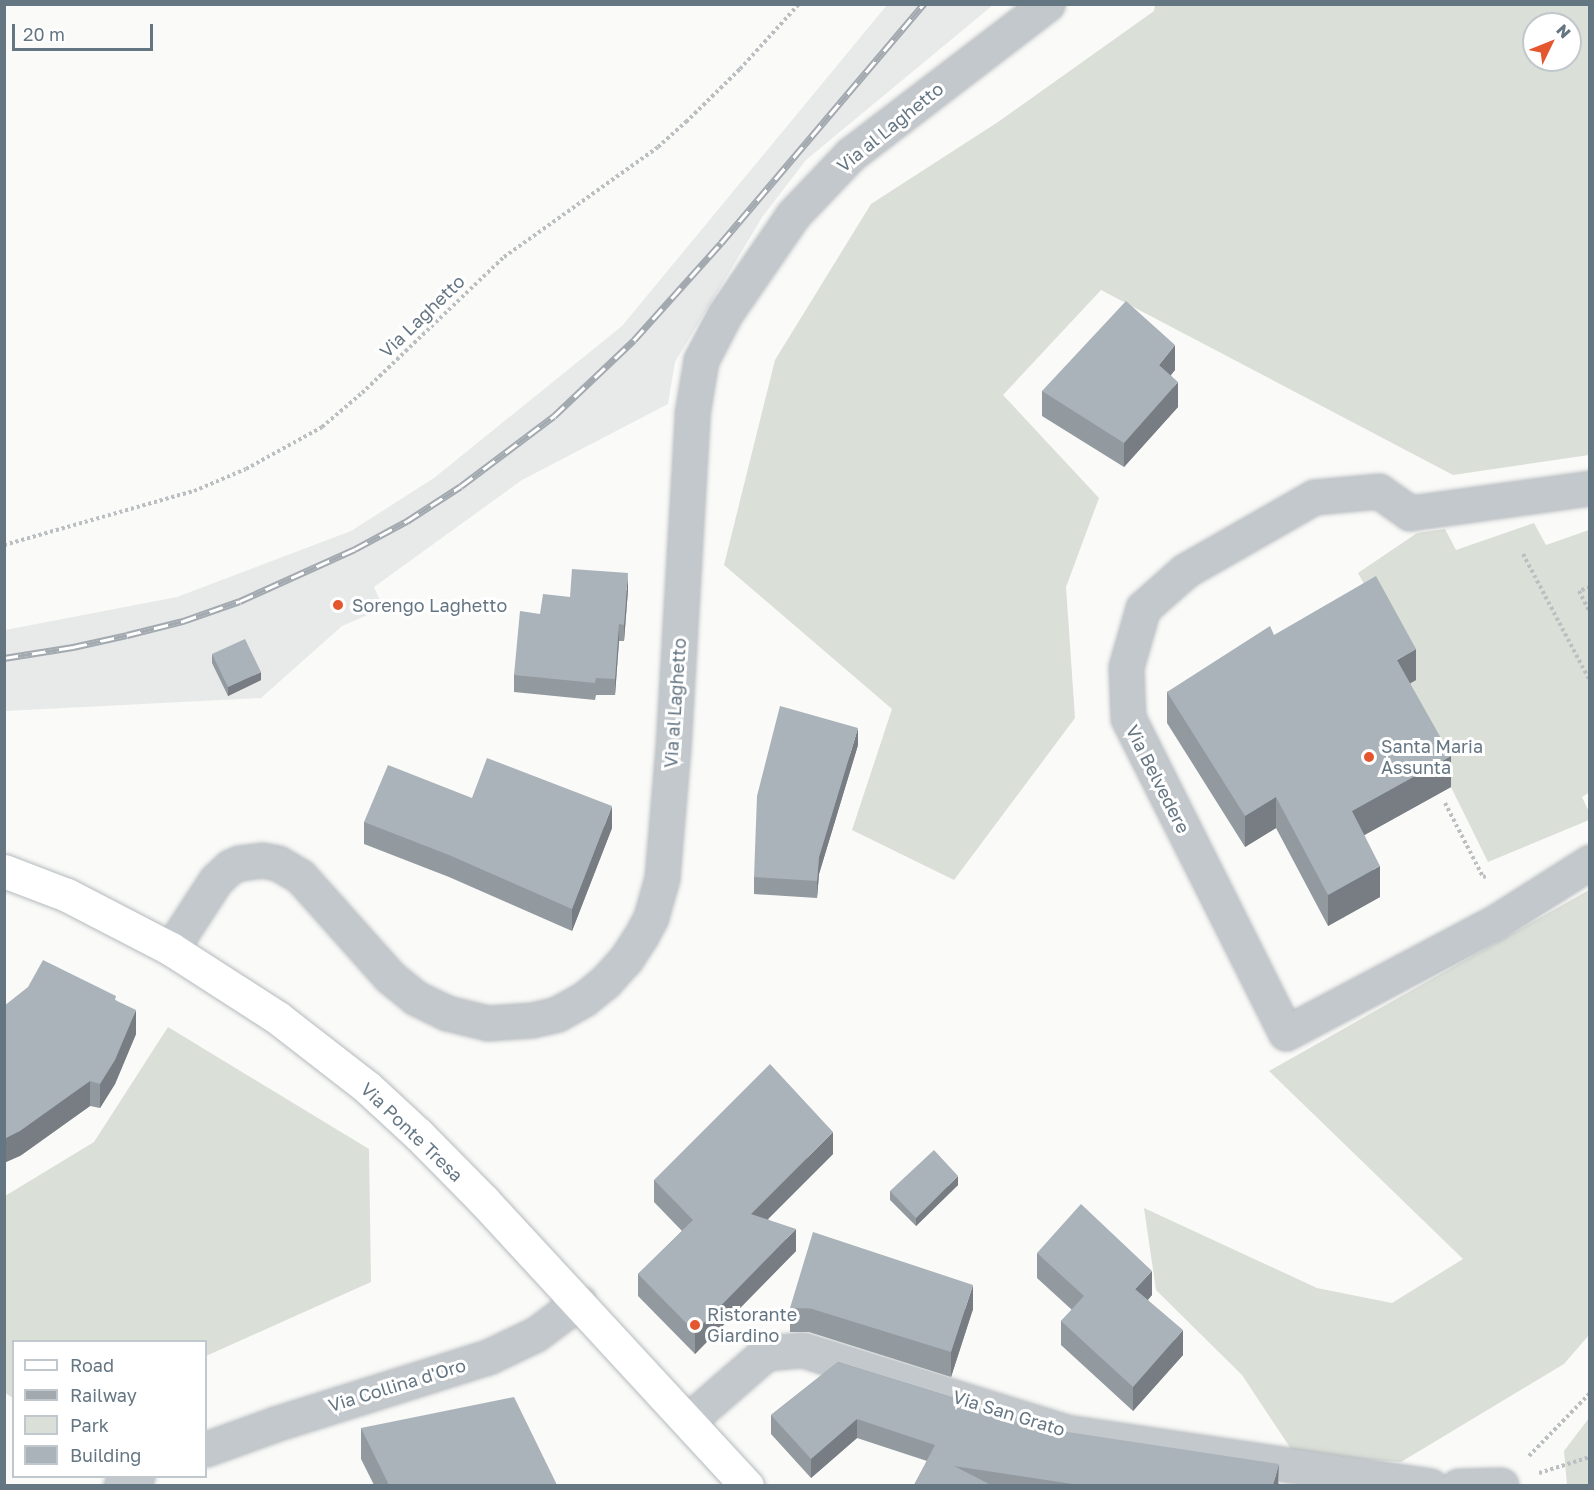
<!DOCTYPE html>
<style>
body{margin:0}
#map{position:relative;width:1594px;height:1490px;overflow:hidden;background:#fafaf8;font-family:"Golos Text",sans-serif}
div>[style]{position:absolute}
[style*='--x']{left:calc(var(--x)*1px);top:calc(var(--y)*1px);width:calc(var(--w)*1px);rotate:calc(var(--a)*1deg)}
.built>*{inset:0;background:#e8e9e9}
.green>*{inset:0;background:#dadfd7}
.path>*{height:4px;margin-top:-2px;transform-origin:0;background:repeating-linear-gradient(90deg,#bbbfc2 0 3px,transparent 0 6px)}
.roads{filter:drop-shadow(0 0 2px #b5babe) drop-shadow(0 0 2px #b5babe)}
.minor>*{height:33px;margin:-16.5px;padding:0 16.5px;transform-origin:16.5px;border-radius:16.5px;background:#c3c8cc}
.major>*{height:33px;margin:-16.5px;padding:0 16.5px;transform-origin:16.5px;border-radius:16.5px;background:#fff}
.rail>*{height:7px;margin-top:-3.5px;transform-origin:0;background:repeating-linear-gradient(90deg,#fff 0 14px,#a2aab0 0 28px);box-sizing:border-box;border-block:2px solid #a2aab0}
.wall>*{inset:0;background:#929a9f}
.shaded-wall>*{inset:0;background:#777d82}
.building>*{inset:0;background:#aab3b9}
.dots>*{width:16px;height:16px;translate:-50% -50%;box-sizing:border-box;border:3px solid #fff;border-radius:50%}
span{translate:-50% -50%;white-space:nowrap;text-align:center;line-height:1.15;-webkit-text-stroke:6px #fff;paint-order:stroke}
.street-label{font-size:18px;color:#657683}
.poi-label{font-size:18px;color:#657683}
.left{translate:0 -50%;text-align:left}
.frame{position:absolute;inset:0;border:6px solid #657683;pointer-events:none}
.legend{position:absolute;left:12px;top:1340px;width:195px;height:138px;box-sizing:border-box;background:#fff;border:2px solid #c1c8cd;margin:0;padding:8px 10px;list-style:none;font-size:18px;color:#657683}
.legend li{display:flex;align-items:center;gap:12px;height:30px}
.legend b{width:30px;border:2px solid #c1c8cd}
.north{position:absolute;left:1522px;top:12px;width:60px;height:60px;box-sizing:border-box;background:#fff;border:2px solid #c1c8cd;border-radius:50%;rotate:47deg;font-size:16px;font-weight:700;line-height:24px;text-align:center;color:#657683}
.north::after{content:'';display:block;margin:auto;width:21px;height:27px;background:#e4572e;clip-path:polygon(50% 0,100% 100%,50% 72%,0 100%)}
.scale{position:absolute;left:12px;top:24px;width:141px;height:27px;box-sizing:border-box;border:3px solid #657683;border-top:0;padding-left:8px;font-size:18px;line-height:21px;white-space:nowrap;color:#657683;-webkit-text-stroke:4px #fff;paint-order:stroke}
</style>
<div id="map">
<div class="built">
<div style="clip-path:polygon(887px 5px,993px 5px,806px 160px,763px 216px,675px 362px,668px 404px,522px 480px,374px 587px,382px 605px,377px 611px,342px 626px,261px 698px,5px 711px,5px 630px,177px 597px,351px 531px,434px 478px,622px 326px)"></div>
</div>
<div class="green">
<div style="clip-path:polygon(evenodd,1155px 5px,1589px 5px,1589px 455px,1453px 475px,1101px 290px,1003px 395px,1099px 498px,1066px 587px,1075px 718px,954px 880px,852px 830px,892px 709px,724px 565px,775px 360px,871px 204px,998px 122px,1154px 11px,1155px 5px,1534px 24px,1570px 24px,1570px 60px,1534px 60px,1534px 24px)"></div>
<div style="clip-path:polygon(1534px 523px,1546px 545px,1589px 530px,1590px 792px,1582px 797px,1589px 812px,1589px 820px,1488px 862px,1451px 787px,1397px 691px,1416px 679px,1358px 573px,1417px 533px,1445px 529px,1456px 550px)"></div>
<div style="clip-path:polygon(1589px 890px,1589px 1335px,1564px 1364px,1401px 1462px,1295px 1455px,1242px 1375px,1156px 1290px,1144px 1208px,1317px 1288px,1392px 1303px,1463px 1259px,1269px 1071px)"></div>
<div style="clip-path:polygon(168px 1027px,369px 1149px,371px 1282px,206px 1356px,206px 1342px,14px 1342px,13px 1398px,4px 1392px,5px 1196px,94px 1142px)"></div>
<div style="clip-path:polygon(1589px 1418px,1589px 1485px,1567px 1485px,1564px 1451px)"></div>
</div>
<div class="path">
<div style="--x:4;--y:545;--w:198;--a:-15.9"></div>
<div style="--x:194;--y:491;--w:56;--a:-22.9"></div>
<div style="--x:246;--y:469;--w:87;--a:-28.9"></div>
<div style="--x:322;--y:427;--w:52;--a:-40.4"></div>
<div style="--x:362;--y:393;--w:197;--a:-43.8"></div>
<div style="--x:504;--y:257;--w:189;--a:-35.5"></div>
<div style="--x:658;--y:147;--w:38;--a:-42"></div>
<div style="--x:686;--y:122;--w:76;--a:-44.5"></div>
<div style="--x:740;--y:69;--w:88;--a:-47.8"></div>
<div style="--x:1523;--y:554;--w:144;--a:62.2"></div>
<div style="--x:1590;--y:587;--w:12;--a:160"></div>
<div style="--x:1579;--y:591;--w:25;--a:63"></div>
<div style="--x:1445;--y:803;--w:83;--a:62.8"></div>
<div style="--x:1483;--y:877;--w:3;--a:-18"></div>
<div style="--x:1529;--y:1456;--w:88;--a:-45.9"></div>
<div style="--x:1539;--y:1473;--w:53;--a:-17.4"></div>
</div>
<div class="roads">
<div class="minor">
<div style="--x:1590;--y:488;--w:182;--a:172.1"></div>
<div style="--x:1410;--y:513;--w:38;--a:-145"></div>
<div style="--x:1379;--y:491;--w:65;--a:174.7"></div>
<div style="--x:1314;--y:497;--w:149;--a:150.2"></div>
<div style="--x:1185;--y:571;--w:56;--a:138.6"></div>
<div style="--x:1143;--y:608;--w:61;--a:106.1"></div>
<div style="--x:1126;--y:667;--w:51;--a:87.8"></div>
<div style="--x:1128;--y:718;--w:352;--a:63.4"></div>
<div style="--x:1286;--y:1033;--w:235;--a:-27.9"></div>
<div style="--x:1494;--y:923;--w:114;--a:-32.4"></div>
<div style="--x:171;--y:949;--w:82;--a:-56.9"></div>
<div style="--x:216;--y:880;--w:19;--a:-43"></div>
<div style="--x:230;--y:867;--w:10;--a:-24"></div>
<div style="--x:239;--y:863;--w:23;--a:-7"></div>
<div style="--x:262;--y:860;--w:16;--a:11"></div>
<div style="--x:278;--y:863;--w:26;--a:31"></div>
<div style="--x:300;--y:876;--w:135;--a:48.3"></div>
<div style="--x:390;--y:977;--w:33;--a:39"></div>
<div style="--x:416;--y:998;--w:34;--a:26"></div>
<div style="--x:447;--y:1013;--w:42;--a:13.7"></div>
<div style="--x:488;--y:1023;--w:44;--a:-3.9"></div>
<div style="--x:532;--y:1020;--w:26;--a:-13"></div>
<div style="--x:557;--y:1014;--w:31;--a:-29"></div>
<div style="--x:584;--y:999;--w:28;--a:-39"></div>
<div style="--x:606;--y:981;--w:30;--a:-48"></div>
<div style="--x:626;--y:959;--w:27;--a:-57"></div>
<div style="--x:641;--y:936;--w:21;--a:-62"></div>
<div style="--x:651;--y:917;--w:41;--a:-74.2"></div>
<div style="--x:662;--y:878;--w:130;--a:-85.2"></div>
<div style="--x:673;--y:748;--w:335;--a:-86.7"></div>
<div style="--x:692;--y:414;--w:55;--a:-80.5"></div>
<div style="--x:701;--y:360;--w:52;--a:-62.4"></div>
<div style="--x:725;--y:314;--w:120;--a:-55.5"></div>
<div style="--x:793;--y:215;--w:84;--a:-46.4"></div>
<div style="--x:851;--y:154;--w:247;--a:-37.4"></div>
<div style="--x:688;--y:1421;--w:103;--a:-41.1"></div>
<div style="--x:766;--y:1353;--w:37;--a:-5"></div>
<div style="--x:803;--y:1350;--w:275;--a:17.3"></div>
<div style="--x:1066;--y:1432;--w:368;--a:8.4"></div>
<div style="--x:206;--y:1449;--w:73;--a:-19.9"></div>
<div style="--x:275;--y:1424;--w:223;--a:-17.5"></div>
<div style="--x:488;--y:1357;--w:53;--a:-25.6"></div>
<div style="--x:536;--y:1334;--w:54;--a:-36.7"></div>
<div style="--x:121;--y:1486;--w:19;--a:-32"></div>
<div style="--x:1458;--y:1486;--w:43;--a:-1.3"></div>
</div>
<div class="major">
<div style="--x:4;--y:871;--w:67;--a:20.9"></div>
<div style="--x:67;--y:895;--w:117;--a:27.4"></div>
<div style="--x:171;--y:949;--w:127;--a:32.8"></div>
<div style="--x:278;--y:1018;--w:113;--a:37.8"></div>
<div style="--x:367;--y:1087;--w:69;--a:42.7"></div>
<div style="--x:418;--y:1134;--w:94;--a:45.4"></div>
<div style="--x:484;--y:1201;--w:388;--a:47.3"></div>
</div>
</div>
<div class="rail">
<div style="--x:4;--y:658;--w:70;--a:-9.1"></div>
<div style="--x:73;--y:647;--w:55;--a:-12.5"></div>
<div style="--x:127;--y:635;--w:58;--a:-14"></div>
<div style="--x:183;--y:621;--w:60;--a:-19.3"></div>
<div style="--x:240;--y:601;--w:126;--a:-24.3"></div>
<div style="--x:355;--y:549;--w:59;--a:-28.3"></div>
<div style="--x:407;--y:521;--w:64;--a:-32.9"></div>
<div style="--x:461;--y:486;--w:116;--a:-37"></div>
<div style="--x:554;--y:416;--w:110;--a:-43.5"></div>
<div style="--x:634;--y:340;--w:130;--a:-48.1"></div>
<div style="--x:721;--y:243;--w:314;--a:-49.7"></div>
</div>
<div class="wall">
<div style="clip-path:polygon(1175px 370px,1171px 375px,1178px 407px,1124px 467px,1042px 416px,1042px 391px)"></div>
<div style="clip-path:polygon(628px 590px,624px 641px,619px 641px,615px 695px,596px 695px,595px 700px,514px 692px,514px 675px,540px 614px,570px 597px)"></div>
<div style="clip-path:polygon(1274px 635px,1416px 680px,1410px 683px,1451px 787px,1364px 835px,1380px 897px,1328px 926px,1276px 828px,1245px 847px,1167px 723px,1167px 692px)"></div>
<div style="clip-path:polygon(212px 654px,261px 680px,228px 696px,212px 663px)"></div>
<div style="clip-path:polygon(858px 745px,819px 874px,817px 898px,754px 894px,754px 877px)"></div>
<div style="clip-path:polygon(472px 798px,612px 828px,572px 931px,449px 877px,364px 844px,364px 822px)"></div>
<div style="clip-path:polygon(116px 1000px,136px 1034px,115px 1084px,100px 1108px,90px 1106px,20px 1156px)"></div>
<div style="clip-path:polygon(833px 1154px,768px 1219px,796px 1251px,695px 1354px,638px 1296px,638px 1274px,682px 1231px,654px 1202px,654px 1180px)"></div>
<div style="clip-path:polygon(958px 1185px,916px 1226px,890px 1200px,890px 1191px)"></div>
<div style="clip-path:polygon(1037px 1253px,1152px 1295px,1148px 1300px,1183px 1355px,1133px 1411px,1061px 1345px,1061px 1321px,1072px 1310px,1037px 1278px)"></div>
<div style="clip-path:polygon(790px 1308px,973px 1309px,951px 1377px,809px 1332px,790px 1332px)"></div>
<div style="clip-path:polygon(838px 1362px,1061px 1431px,1279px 1483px,1278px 1485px,914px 1485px,927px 1461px,857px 1438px,811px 1478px,771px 1434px,771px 1415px)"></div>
<div style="clip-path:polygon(361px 1428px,557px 1485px,374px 1485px,361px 1459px)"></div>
</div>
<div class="shaded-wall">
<div style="clip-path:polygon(1175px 345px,1175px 370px,1159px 389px,1159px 365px)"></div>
<div style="clip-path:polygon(1178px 382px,1178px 407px,1124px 467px,1124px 443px)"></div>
<div style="clip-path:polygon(628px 573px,628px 590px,624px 641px,624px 625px)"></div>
<div style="clip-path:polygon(619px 624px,619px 641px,615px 695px,615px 679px)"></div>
<div style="clip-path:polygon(1416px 649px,1416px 680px,1397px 691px,1397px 660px)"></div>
<div style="clip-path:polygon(261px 672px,261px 680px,228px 696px,228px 687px)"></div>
<div style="clip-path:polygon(858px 728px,858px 745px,819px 874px,817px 898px,817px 881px,819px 857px)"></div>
<div style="clip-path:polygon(1451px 756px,1451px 787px,1352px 842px,1352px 811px)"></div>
<div style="clip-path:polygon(1276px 797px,1276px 828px,1245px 847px,1245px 816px)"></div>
<div style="clip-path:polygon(612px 806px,612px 828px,572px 931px,572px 909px)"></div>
<div style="clip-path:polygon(1380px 866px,1380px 897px,1328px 926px,1328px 895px)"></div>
<div style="clip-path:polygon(136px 1010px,136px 1034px,115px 1084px,100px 1108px,100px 1084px)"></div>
<div style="clip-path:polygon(90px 1081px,90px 1106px,20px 1156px,4px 1163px,4px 1139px)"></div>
<div style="clip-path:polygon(833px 1132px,833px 1154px,751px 1236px,751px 1214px)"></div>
<div style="clip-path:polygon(958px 1176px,958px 1185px,916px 1226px,916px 1218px)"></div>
<div style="clip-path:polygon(796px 1229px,796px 1251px,695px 1354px,695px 1332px)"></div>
<div style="clip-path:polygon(1152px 1271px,1152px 1295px,1135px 1313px,1135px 1289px)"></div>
<div style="clip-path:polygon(973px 1285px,973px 1309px,951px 1377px,951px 1352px)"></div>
<div style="clip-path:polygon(1183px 1330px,1183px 1355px,1133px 1411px,1133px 1387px)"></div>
<div style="clip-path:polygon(857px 1419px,857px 1438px,811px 1478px,811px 1459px)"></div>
<div style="clip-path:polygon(1279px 1464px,1278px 1485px,1273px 1485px)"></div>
</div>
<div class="building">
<div style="clip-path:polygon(1126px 301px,1175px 345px,1159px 365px,1178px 382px,1124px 443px,1042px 391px)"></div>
<div style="clip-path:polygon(572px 569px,628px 573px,624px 625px,619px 624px,615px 679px,596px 678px,595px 683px,514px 675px,520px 611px,540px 614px,543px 594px,570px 597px)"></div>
<div style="clip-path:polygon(1376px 576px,1416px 649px,1397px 660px,1451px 756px,1352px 811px,1380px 866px,1328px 895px,1276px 797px,1245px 816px,1167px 692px,1270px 626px,1274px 635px)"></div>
<div style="clip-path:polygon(245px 639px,261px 672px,228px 687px,212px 654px)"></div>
<div style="clip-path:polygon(780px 706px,858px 728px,819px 857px,817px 881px,754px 877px,757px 796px)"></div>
<div style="clip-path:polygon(487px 758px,612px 806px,572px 909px,449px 855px,364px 822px,388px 765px,472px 798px)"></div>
<div style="clip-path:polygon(43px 960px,116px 996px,115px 1000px,136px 1010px,115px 1060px,100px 1084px,90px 1081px,20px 1131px,4px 1139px,4px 1006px,28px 987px)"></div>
<div style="clip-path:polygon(770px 1064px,833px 1132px,751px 1214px,796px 1229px,695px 1332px,638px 1274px,693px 1220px,654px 1180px)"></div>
<div style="clip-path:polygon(934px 1150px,958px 1176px,916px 1218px,890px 1191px)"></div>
<div style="clip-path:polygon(1081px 1204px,1152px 1271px,1135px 1289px,1183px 1330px,1133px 1387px,1061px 1321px,1084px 1296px,1037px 1253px)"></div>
<div style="clip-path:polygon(813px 1232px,973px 1285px,951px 1352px,809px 1308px,790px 1308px)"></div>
<div style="clip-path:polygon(838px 1362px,1061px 1431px,1279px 1464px,1273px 1485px,1079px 1485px,954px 1466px,989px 1484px,987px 1485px,914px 1485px,935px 1445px,857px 1419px,811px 1459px,771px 1415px)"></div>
<div style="clip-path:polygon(514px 1397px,557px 1485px,389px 1485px,361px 1428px)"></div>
</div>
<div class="dots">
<div style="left:338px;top:605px;background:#e4572e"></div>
<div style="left:1369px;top:757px;background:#e4572e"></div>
<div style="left:695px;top:1325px;background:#e4572e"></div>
</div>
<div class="street-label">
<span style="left:890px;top:127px;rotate:-39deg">Via al Laghetto</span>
<span style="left:422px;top:316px;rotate:-44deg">Via Laghetto</span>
<span style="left:675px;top:703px;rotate:-86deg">Via al Laghetto</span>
<span style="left:1158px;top:779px;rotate:63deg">Via Belvedere</span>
<span style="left:412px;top:1132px;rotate:44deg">Via Ponte Tresa</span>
<span style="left:397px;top:1385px;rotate:-17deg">Via Collina d'Oro</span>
<span style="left:1009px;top:1413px;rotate:17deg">Via San Grato</span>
</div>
<div class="poi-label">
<span class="left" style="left:352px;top:605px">Sorengo Laghetto</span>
<span class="left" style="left:1381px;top:757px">Santa Maria<br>Assunta</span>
<span class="left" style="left:707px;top:1325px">Ristorante<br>Giardino</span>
</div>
<div class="frame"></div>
<ul class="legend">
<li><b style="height:8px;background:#fff"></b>Road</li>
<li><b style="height:8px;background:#a2aab0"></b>Railway</li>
<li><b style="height:16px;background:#dadfd7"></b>Park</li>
<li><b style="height:16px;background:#aab3b9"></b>Building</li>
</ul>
<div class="north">N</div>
<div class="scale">20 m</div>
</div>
